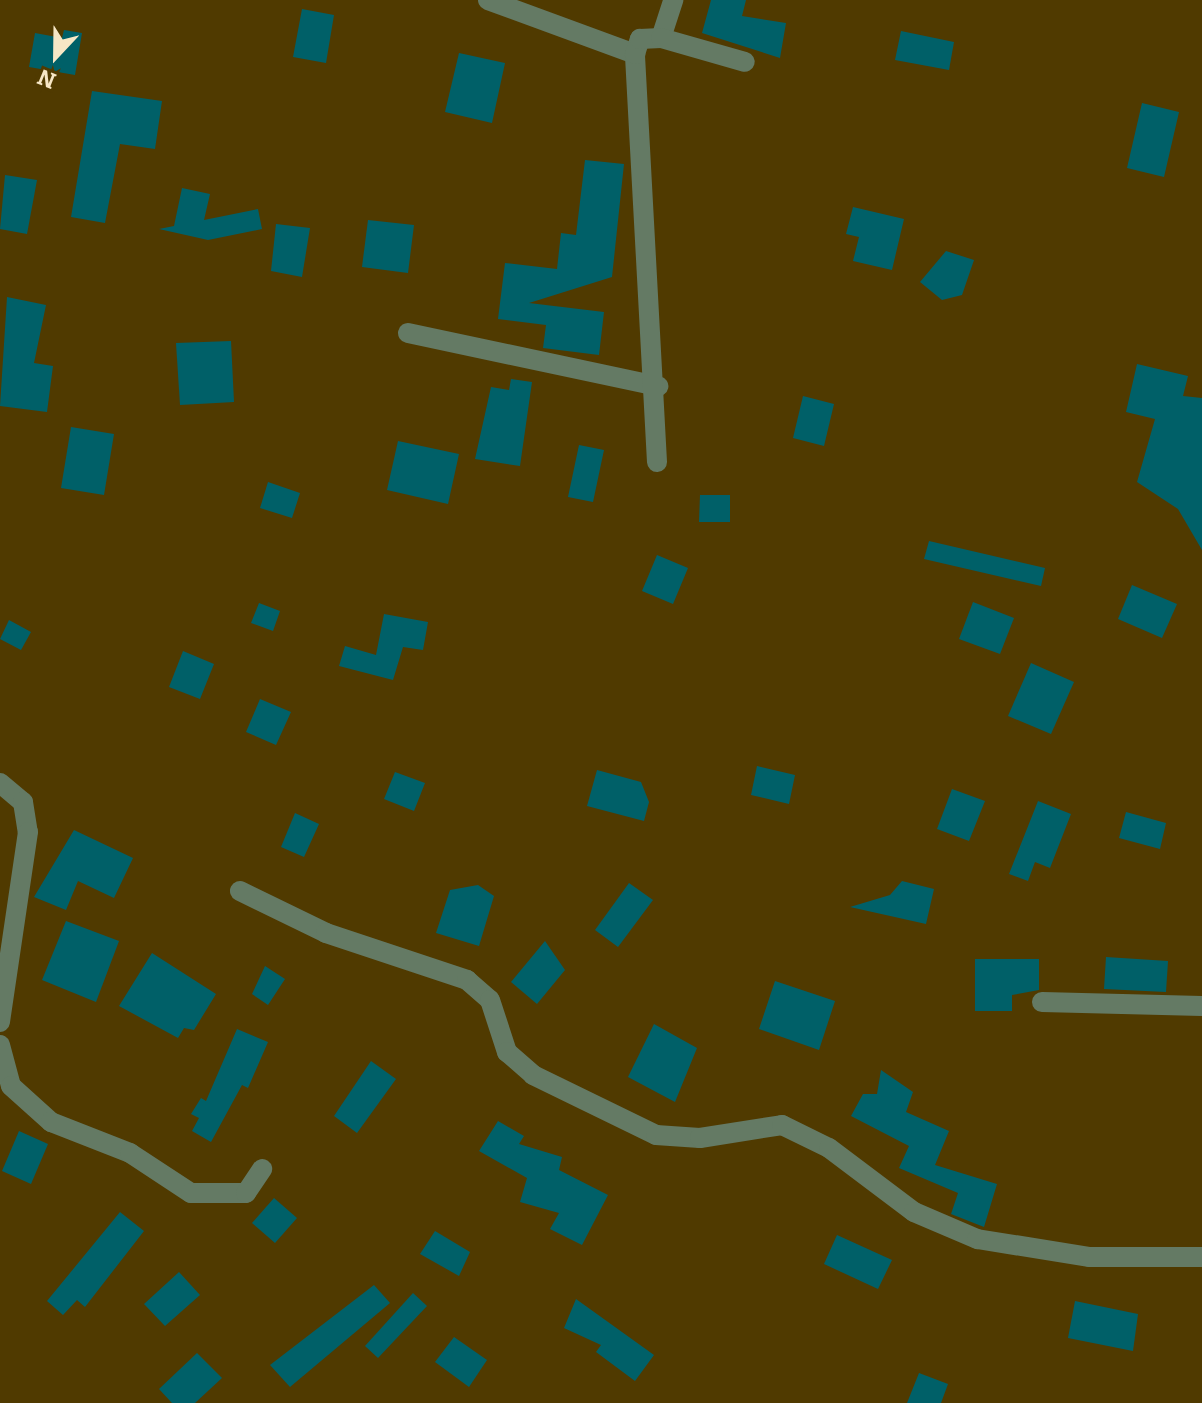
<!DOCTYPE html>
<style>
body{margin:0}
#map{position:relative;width:1202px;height:1403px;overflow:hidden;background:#503a00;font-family:Bitter,serif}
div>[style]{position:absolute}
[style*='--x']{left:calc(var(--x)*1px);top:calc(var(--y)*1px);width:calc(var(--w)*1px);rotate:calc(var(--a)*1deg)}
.building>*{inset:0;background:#006068}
.minor>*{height:20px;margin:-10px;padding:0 10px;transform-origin:10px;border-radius:10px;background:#647a64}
span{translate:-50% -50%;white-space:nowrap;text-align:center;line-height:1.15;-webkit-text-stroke:8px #503a00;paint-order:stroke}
.north{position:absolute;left:16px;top:16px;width:80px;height:80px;-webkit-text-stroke:6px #503a00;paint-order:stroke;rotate:202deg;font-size:22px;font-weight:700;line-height:32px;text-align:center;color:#f7e7c5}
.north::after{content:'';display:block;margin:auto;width:28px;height:36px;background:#f7e7c5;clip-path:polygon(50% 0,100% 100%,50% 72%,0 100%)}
</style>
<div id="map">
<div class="building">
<div style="clip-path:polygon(711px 0,746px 0,742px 16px,786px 23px,780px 58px,702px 33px)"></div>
<div style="clip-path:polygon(302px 9px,334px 15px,326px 63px,293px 57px)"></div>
<div style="clip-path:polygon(64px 30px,82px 33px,75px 75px,29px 67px,35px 33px,62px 38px)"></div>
<div style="clip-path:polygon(901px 31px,954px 42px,949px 70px,895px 60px)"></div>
<div style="clip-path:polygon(459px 53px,505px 63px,492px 123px,445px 112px)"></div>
<div style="clip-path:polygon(92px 91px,162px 101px,155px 149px,120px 144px,105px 223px,71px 217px)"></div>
<div style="clip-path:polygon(1142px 103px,1179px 112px,1164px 177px,1127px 168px)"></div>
<div style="clip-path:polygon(585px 160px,624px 164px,612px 277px,529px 303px,604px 312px,599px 355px,543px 348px,546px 325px,498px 319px,505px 263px,557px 269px,561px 233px,576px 235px)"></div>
<div style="clip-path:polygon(5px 175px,37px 180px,27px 234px,0 229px)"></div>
<div style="clip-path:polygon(182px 188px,210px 194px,204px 220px,258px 209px,262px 229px,208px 240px,159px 229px,174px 226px)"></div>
<div style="clip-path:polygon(853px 207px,904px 219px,892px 270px,853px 261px,859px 237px,846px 234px)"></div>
<div style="clip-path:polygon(368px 220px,414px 225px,408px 273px,362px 267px)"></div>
<div style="clip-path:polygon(276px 224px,310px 228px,302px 277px,271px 271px)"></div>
<div style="clip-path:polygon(946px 251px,974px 260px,962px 295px,942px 300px,920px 282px)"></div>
<div style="clip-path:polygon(7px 297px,46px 305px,34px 363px,53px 366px,47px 412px,0 406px)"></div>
<div style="clip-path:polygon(231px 341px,234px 402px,180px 405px,176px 343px)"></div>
<div style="clip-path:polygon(1137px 364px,1188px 376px,1183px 396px,1202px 398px,1202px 550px,1178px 509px,1137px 482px,1155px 419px,1126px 412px)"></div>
<div style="clip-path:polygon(511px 379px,532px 382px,520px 466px,475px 459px,491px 387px,509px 390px)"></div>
<div style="clip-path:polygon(803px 396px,834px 404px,824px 446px,793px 438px)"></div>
<div style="clip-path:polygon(71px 427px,114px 434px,104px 495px,61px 488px)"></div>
<div style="clip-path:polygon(398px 441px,459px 454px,448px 504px,387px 490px)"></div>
<div style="clip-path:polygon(579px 445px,604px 450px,593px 502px,568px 497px)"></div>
<div style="clip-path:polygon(268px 482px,300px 493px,292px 518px,260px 508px)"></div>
<div style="clip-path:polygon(700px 495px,730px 495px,730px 522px,699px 522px)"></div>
<div style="clip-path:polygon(929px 541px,1045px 568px,1041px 586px,924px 559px)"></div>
<div style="clip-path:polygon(657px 555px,688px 568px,673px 604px,642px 591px)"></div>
<div style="clip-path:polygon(1132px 585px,1177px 604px,1162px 638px,1118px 619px)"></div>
<div style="clip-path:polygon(973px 602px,1014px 618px,1000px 654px,959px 639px)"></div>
<div style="clip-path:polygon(259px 603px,280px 611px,273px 631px,251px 623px)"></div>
<div style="clip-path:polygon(384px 614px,428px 622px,423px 650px,403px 647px,393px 680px,339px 666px,345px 646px,376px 655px)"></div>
<div style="clip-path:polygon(9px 620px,31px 632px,21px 650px,0 639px)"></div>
<div style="clip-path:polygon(183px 651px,214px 664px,200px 699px,169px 687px)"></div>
<div style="clip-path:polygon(1031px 663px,1074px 682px,1051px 734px,1008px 716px)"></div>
<div style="clip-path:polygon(260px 699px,291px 712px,276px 745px,246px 732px)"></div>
<div style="clip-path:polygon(757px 766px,795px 775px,789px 804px,751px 795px)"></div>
<div style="clip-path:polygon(597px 770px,641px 782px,649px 802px,644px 821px,587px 806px)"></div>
<div style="clip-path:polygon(395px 772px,425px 783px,414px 811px,384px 799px)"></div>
<div style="clip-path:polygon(952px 789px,985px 801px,969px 841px,937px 829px)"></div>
<div style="clip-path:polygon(1038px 801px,1071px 814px,1050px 868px,1035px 862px,1028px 881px,1009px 874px)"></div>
<div style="clip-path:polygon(1126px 812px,1166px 823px,1160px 849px,1119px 838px)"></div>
<div style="clip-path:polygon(295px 813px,319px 824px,304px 857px,281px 847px)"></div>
<div style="clip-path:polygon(74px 830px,133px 858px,114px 898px,78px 881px,66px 910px,34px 897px)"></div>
<div style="clip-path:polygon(902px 881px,934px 889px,926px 924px,850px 907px,890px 895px)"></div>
<div style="clip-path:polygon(629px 883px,653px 900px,618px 947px,595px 930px)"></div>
<div style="clip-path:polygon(478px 885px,494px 896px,479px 946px,436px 933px,450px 890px)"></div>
<div style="clip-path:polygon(66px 921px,119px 941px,96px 1002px,42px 980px)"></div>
<div style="clip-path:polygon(545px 941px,565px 970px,537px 1004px,511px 982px)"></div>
<div style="clip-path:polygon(152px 953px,216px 994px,194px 1030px,184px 1028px,178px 1038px,119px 1006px)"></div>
<div style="clip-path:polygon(1106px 957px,1168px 961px,1166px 992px,1104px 989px)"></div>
<div style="clip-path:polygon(975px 959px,1039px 959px,1039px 990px,1012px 995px,1012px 1011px,975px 1011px)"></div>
<div style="clip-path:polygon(265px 966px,285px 979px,268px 1005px,252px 994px)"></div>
<div style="clip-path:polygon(775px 981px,835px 1001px,819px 1050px,759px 1029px)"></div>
<div style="clip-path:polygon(654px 1024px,697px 1048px,675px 1102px,628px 1077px)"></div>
<div style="clip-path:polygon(237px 1029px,268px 1042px,248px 1088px,242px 1085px,211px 1142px,192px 1131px,199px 1118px,191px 1114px,201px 1098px,206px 1101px)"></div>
<div style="clip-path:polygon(371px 1061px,396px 1079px,357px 1133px,334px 1116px)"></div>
<div style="clip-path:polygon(881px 1070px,913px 1092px,906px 1112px,949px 1131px,935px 1165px,997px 1184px,984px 1227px,951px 1214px,958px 1193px,899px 1168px,909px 1146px,851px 1116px,863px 1094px,877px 1094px)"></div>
<div style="clip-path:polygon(498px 1121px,524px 1136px,519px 1144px,562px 1157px,559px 1170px,608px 1195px,582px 1245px,550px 1229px,559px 1213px,520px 1202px,527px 1178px,479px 1151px)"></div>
<div style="clip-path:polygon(19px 1131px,48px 1144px,31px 1184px,2px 1171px)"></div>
<div style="clip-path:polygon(274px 1198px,297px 1218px,275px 1243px,252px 1223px)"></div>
<div style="clip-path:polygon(120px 1212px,144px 1231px,85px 1307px,77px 1300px,63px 1315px,47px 1301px)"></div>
<div style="clip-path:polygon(435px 1231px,470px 1252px,459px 1276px,420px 1254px)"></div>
<div style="clip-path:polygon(837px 1235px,892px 1260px,878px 1289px,824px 1264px)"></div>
<div style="clip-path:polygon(179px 1272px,200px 1295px,165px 1326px,144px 1304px)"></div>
<div style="clip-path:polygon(374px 1285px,390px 1303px,290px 1387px,270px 1365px)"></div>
<div style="clip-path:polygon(413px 1293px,427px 1306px,378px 1358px,365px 1346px)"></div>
<div style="clip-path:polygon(576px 1299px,654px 1355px,635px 1381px,596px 1352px,601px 1345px,564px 1328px)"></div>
<div style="clip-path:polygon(1075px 1301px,1138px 1314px,1133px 1351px,1068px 1338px)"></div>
<div style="clip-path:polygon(454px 1337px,487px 1360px,469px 1387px,435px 1362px)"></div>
<div style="clip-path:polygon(197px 1353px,222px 1378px,195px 1403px,172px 1403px,159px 1389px)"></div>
<div style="clip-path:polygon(919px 1373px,948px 1384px,941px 1403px,907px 1403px)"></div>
</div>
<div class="minor">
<div style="--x:488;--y:0;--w:157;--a:20.2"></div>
<div style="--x:661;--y:38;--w:40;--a:-72"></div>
<div style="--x:408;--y:333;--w:256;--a:12"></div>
<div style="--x:657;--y:462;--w:409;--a:-93.1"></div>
<div style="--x:635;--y:54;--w:16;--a:-72"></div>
<div style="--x:640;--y:39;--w:21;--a:-3"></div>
<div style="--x:661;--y:38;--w:87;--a:15.9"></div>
<div style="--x:0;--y:783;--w:30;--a:40"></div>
<div style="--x:23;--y:802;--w:30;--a:81"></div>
<div style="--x:28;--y:832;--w:192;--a:98.4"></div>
<div style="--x:240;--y:891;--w:96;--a:26"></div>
<div style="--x:326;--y:933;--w:149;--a:18.4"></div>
<div style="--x:467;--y:980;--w:30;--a:41"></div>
<div style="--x:490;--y:1000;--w:55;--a:71.9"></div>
<div style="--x:507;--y:1052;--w:35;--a:41"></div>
<div style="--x:533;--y:1075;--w:137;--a:26"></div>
<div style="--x:656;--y:1135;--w:44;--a:3.9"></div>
<div style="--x:700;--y:1138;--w:83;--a:-9"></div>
<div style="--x:782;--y:1125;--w:52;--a:26.1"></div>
<div style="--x:829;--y:1148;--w:106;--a:37"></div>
<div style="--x:914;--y:1212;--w:69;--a:23.2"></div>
<div style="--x:977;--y:1239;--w:113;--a:9.1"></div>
<div style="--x:1089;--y:1257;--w:113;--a:0"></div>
<div style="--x:1042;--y:1002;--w:160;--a:1.4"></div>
<div style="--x:0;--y:1045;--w:42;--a:75"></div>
<div style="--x:11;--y:1086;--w:54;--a:42"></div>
<div style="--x:51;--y:1122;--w:85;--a:21.4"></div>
<div style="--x:130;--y:1153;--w:73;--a:33.3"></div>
<div style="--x:191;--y:1193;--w:55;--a:0"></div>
<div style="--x:246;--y:1193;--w:29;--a:-56"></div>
</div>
<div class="north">N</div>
</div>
